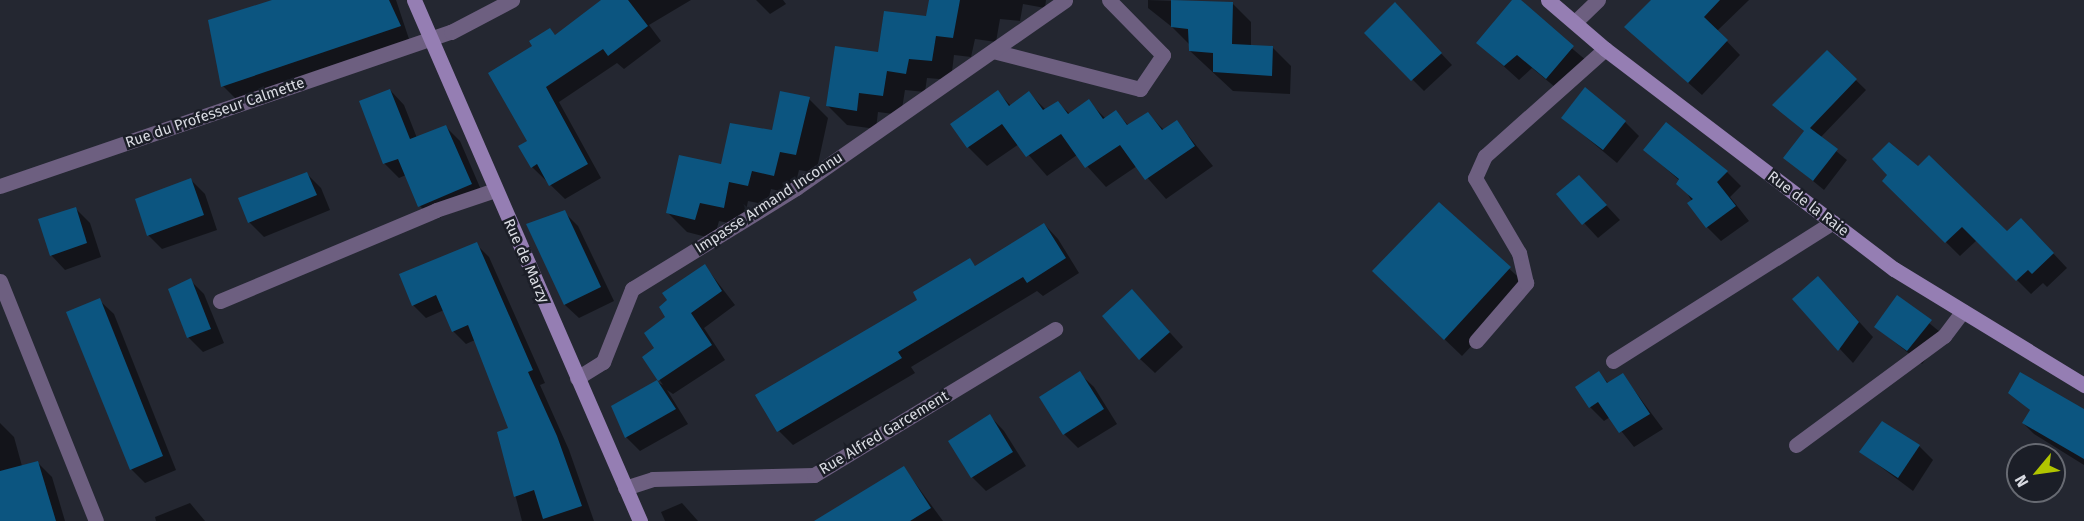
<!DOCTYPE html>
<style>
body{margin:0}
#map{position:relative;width:2084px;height:521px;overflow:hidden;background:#242731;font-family:"Fira Sans",sans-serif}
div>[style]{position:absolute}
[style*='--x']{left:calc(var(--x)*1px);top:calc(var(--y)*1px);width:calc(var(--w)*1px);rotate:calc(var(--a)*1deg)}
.shadow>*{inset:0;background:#0007}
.building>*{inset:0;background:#0c5580}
.lane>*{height:15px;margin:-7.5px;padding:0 7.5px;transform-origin:7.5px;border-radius:7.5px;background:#6d5f80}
.street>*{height:15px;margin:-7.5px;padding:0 7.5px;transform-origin:7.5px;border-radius:7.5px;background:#6d5f80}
.secondary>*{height:15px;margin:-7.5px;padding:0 7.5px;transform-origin:7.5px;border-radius:7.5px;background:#957eb3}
span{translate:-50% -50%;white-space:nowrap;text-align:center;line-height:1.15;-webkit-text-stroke:5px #1b1e27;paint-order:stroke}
.street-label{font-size:15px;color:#d9dbe2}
.north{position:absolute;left:2006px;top:443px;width:60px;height:60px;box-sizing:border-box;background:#1b1e27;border:2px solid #676a72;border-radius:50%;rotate:241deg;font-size:16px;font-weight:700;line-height:24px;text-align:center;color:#d9dbe2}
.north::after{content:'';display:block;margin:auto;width:21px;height:27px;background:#b1c500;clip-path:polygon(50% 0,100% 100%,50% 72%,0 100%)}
</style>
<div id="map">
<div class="shadow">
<div style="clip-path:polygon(278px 0,396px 0,411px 45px,240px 103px,223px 86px)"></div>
<div style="clip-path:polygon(614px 0,691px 0,649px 25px,661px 41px,624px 69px,617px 63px,559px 102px,601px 178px,565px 199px,532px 167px,529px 142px,534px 47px,550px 30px,556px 36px)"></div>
<div style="clip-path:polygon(756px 0,783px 0,786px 4px,770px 14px)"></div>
<div style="clip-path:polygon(930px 0,1046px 0,1045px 8px,1023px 4px,1020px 21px,1000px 19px,996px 42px,975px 39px,971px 57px,954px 55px,951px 80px,927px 78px,925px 92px,905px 90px,901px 115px,878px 112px,876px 129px,847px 125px,828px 106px,879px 53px,927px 18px)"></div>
<div style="clip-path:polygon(1148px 0,1232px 3px,1251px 22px,1251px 46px,1272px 47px,1291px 66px,1290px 94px,1233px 91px,1190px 51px,1190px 45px,1172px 27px,1148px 8px)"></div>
<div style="clip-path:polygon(1514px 0,1587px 61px,1561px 92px,1532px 68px,1519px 80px,1478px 43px)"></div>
<div style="clip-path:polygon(1654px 0,1749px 0,1717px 31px,1740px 55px,1702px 95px,1640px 40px)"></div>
<div style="clip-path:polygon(1406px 16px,1452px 65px,1424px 91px,1366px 33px)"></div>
<div style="clip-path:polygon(1827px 52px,1866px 90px,1820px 138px,1847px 160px,1824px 190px,1785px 158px,1805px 132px,1784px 114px)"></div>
<div style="clip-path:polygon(390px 90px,404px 105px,417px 138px,445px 126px,460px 141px,485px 199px,434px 220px,420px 206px,406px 175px,399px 178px,384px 163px)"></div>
<div style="clip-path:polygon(998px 92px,1011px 106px,1029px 93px,1046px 110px,1058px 103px,1070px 114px,1088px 101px,1106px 119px,1116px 112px,1129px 126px,1148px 114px,1164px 130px,1177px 122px,1213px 166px,1166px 199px,1137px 166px,1106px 187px,1077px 155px,1047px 176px,1019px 144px,987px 166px,968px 147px)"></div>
<div style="clip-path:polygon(809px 99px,828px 118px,816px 173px,799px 170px,793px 194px,771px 189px,767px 205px,748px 201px,743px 226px,719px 221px,714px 239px,687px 232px,668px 213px,722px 166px,773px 132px)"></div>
<div style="clip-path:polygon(1563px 118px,1625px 122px,1639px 136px,1617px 163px)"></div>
<div style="clip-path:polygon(1645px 150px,1727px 172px,1741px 186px,1730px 197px,1749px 221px,1721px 241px,1707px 227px,1680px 181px)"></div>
<div style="clip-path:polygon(307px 174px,321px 188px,330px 210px,264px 237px,249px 222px)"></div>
<div style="clip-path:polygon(191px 180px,205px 194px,217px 230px,162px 249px,148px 235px)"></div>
<div style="clip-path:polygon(1884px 181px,2007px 234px,2035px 234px,2067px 268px,2047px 287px,2043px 283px,2031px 294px,1977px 240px,1960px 256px)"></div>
<div style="clip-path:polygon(1593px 191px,1620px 220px,1598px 238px,1558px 195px)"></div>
<div style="clip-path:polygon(1439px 204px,1528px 286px,1462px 356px,1392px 289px)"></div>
<div style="clip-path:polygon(76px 209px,90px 223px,101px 257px,65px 270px,51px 255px)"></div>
<div style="clip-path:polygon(564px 212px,578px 226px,614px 301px,579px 318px,565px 305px,528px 225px)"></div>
<div style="clip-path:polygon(1044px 224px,1058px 239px,1079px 273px,1043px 296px,1037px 291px,911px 367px,915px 373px,793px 445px,779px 431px,920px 301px,970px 260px,976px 267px)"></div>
<div style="clip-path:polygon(476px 244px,489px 257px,545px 383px,540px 385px,569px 450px,594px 521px,522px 521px,499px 433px,510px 429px,475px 340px,466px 344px,453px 331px,444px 310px,426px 318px,413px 305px)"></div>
<div style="clip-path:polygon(705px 266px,735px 305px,704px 328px,725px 360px,673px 394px,667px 390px,688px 424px,640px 451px,626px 437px,657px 382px,663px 385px,644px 357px,656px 349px,667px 317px)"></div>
<div style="clip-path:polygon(190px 280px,204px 294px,224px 343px,203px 352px,189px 338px,170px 289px)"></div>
<div style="clip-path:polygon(1132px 291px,1183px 347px,1155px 373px,1140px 359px)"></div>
<div style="clip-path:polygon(1832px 292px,1873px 337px,1853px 363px,1794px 300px)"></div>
<div style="clip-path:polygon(1897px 297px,1945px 336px,1922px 364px,1876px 327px)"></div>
<div style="clip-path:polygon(99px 300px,114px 314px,176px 470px,145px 483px,131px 469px)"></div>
<div style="clip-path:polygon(1079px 373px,1094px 387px,1117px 424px,1078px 448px,1064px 434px)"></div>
<div style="clip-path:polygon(1599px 373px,1609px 384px,1623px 375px,1663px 429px,1634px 447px,1610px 417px,1604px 421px,1590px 407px)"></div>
<div style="clip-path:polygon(2010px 392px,2084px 411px,2084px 465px,2034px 434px,2023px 423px,2031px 411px)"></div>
<div style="clip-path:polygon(990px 416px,1004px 431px,1026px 466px,986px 491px,972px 477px)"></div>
<div style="clip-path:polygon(0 423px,14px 437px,22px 466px,37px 462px,52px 477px,65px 521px,0 521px)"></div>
<div style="clip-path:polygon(1919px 446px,1933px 460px,1913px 491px,1861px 452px)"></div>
<div style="clip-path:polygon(904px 468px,943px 521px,817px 521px)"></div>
<div style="clip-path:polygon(190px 503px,205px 521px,156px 521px,155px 517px)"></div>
<div style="clip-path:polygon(682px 503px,698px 521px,665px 521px,661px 512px)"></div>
</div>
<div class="building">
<div style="clip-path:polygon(272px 0,389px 0,401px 26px,221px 87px,208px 20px)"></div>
<div style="clip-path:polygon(601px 0,628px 0,648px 26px,608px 56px,603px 49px,546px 87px,588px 164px,549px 186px,537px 164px,531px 168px,518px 146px,527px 141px,488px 73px,532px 46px,529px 41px,550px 28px,555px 35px)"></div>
<div style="clip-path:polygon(929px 0,960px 0,953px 38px,936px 36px,932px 61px,909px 59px,906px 74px,887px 71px,883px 96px,859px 93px,857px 111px,826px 106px,835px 46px,878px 52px,884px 11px,926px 16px)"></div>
<div style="clip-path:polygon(1171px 0,1233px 2px,1232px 44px,1273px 46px,1272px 76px,1213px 72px,1213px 53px,1189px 51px,1188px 29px,1171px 27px)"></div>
<div style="clip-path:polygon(1512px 0,1521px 0,1574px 46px,1546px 79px,1517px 55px,1504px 66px,1476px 43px)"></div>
<div style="clip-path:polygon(1651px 0,1720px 0,1704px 17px,1728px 40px,1688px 83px,1624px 27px)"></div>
<div style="clip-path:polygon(1395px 2px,1442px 53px,1411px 81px,1364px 33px)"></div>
<div style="clip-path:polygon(1827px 50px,1857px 79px,1810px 128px,1838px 149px,1813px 181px,1783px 158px,1804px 131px,1772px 105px)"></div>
<div style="clip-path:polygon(1585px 87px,1626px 121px,1603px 150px,1561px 118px)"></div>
<div style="clip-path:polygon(390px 89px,410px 139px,446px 125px,472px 184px,418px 207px,398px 159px,383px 164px,359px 101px)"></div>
<div style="clip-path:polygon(998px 90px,1009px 106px,1029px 91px,1043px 110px,1058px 101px,1068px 114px,1089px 99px,1103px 119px,1116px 110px,1127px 125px,1148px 112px,1162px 130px,1177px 120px,1195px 146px,1145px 180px,1120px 145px,1085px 168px,1061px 134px,1026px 157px,1002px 124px,967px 148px,950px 124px)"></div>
<div style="clip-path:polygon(780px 91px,810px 97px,796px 155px,780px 152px,774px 176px,752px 171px,748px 186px,729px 182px,724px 208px,700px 203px,695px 220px,666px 213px,679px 155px,721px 164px,730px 123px,772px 130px)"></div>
<div style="clip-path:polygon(1666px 122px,1728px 171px,1717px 182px,1736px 206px,1706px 228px,1687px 203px,1693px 199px,1676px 184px,1679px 179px,1643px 150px)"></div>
<div style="clip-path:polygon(1889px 142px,1918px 166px,1929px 155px,2007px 231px,2021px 218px,2054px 253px,2032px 274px,2028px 270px,2016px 281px,1962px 227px,1945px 243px,1882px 181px,1887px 175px,1872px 159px)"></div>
<div style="clip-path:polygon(307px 172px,317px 195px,248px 223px,238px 198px)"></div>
<div style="clip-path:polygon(1579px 175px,1607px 205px,1582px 225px,1556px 194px)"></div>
<div style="clip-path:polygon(191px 178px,204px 215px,147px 236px,135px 199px)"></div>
<div style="clip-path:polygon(1439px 202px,1511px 267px,1444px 340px,1372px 271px)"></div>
<div style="clip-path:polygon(76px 207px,87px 243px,50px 256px,38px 219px)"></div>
<div style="clip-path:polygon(565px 210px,601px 287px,564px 305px,526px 224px)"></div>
<div style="clip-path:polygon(1044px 223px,1066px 258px,1027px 283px,1023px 277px,898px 352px,902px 358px,777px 432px,755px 395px,917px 300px,913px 292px,970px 258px,975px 266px)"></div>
<div style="clip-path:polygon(477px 242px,533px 370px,528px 372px,557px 436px,582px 506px,543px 519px,534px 490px,514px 497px,497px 432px,508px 428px,468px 325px,452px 332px,436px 295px,412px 306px,399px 274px)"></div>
<div style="clip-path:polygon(705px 264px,722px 291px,691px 313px,712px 345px,658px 381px,642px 357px,654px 348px,644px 333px,665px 317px,659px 307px,667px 300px,662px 293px)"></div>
<div style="clip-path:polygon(1818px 276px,1859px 322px,1838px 351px,1792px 299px)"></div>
<div style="clip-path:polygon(191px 278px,211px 329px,187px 338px,168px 289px)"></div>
<div style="clip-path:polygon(1132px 289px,1170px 332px,1139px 360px,1102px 316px)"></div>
<div style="clip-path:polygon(1897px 295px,1932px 320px,1907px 351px,1874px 327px)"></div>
<div style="clip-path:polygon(100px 298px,163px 456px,130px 470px,66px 312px)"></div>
<div style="clip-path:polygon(1080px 371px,1104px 409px,1063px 435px,1039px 397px)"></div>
<div style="clip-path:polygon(1599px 371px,1607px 383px,1623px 373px,1650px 414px,1619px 433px,1598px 402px,1589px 408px,1575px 387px)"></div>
<div style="clip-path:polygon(2020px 372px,2084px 409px,2084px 459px,2022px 423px,2030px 410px,2008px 393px)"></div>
<div style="clip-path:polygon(657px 380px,676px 409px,625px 438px,611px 406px)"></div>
<div style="clip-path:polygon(990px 414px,1013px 452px,971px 478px,948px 441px)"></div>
<div style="clip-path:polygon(1882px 421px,1920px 445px,1898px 478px,1859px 452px)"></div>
<div style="clip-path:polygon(38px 461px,56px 521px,0 521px,0 471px)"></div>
<div style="clip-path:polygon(904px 466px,931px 508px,910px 521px,814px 521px)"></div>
</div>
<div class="lane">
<div style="--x:1575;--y:22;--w:32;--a:-44"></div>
<div style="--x:220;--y:301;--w:234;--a:-22.8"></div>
<div style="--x:436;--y:210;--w:62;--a:-18.7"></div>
<div style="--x:1476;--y:341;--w:77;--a:-49.2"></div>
<div style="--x:1526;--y:283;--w:31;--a:-103"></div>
<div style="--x:1519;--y:253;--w:87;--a:-120.4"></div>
<div style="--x:1475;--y:178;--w:24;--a:-66"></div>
<div style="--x:1485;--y:156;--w:161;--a:-41.7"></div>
<div style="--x:1613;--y:361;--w:260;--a:-32.3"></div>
<div style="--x:1796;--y:445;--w:184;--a:-36.4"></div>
<div style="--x:1944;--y:336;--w:31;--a:-53"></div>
</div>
<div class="street">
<div style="--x:993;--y:51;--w:152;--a:14.5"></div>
<div style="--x:1140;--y:89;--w:41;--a:-55.9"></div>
<div style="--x:1163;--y:55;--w:77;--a:-134.5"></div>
<div style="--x:0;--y:186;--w:477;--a:-18.9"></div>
<div style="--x:451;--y:32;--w:69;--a:-27.7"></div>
<div style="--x:0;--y:281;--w:258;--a:68.2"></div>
<div style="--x:577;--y:378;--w:31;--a:-32"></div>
<div style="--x:603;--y:362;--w:79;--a:-68.3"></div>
<div style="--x:632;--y:289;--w:193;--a:-31.6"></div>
<div style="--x:796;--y:188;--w:328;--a:-34.9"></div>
<div style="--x:625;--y:488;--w:29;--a:-18"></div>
<div style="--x:653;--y:479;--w:161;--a:-1.4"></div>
<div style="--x:814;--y:475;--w:282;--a:-31.2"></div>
</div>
<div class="secondary">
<div style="--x:414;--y:0;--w:568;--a:66.55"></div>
<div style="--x:1548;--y:0;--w:75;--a:40.7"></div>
<div style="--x:1605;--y:49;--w:363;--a:37.3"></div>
<div style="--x:1894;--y:269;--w:223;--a:31.4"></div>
</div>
<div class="street-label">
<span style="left:215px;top:113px;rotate:-19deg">Rue du Professeur Calmette</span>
<span style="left:769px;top:203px;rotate:-33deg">Impasse Armand Inconnu</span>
<span style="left:1808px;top:204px;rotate:37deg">Rue de la Raie</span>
<span style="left:526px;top:261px;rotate:66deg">Rue de Marzy</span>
<span style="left:884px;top:433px;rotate:-31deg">Rue Alfred Garcement</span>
</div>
<div class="north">N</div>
</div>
